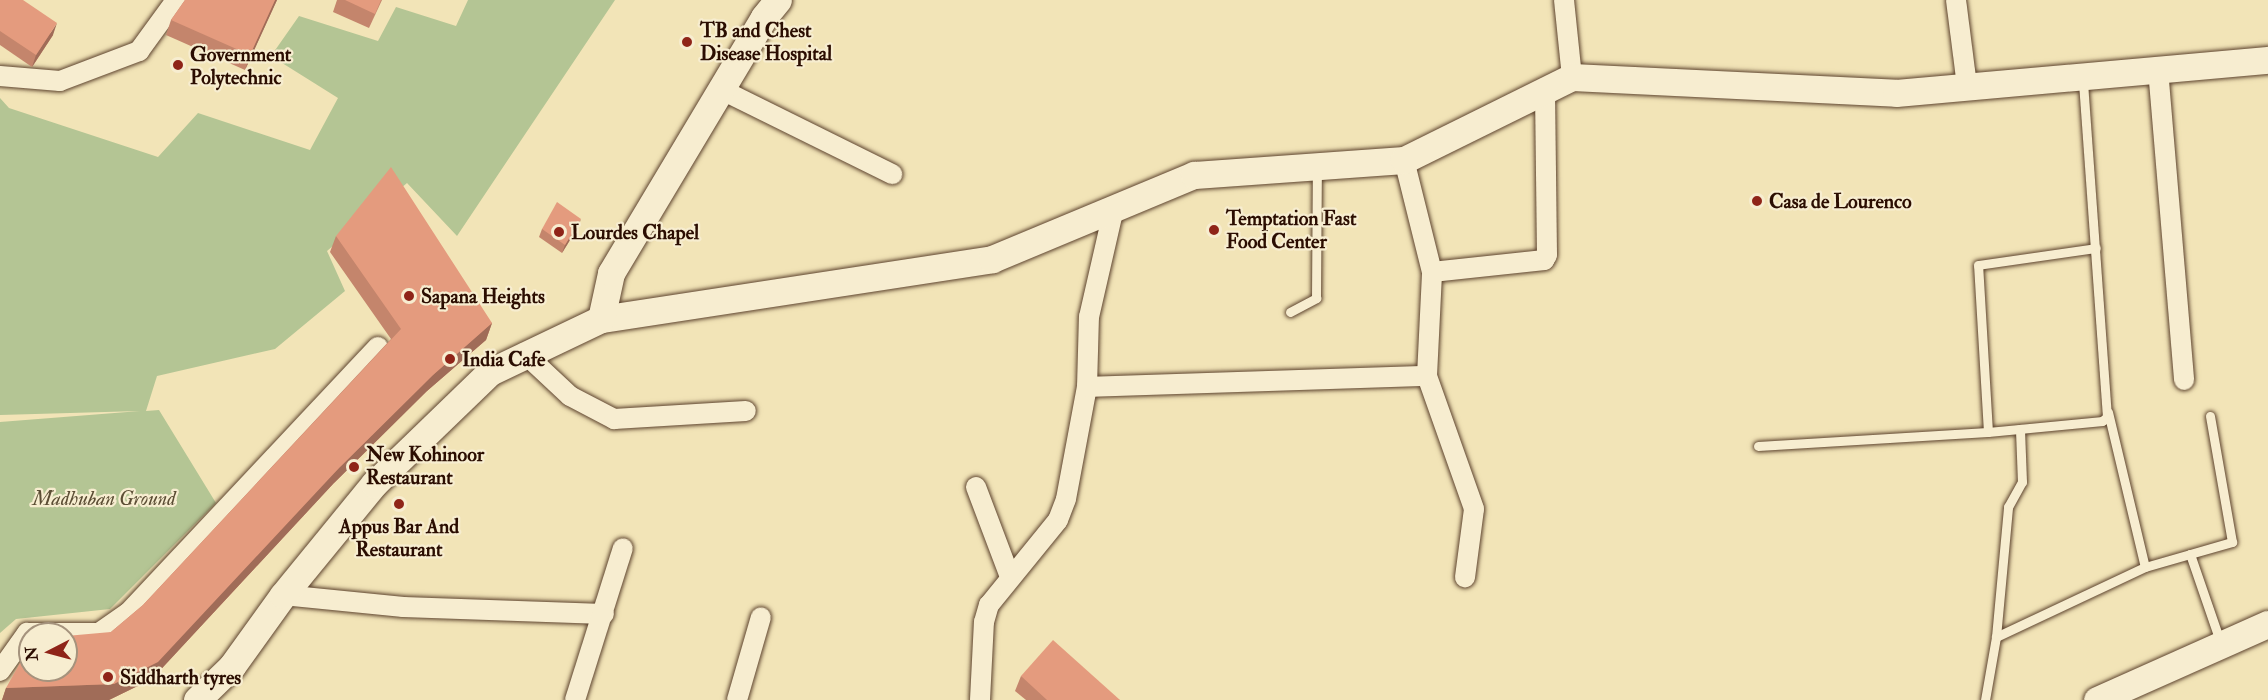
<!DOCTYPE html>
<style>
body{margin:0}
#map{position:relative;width:2268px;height:700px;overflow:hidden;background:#f2e4b7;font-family:"IM FELL Double Pica",serif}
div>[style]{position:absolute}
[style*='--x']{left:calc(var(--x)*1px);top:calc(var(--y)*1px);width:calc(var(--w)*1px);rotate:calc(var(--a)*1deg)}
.green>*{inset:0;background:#b4c594}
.roads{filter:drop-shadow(0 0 2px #5d432e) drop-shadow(0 0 2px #5d432e)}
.lane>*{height:9px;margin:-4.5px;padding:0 4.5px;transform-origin:4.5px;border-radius:4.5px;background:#f7edd0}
.street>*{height:20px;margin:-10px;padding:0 10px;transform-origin:10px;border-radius:10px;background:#f7edd0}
.secondary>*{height:27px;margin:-13.5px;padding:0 13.5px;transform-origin:13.5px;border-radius:13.5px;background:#f7edd0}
.wall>*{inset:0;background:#c4856c}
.shaded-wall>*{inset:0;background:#a06c58}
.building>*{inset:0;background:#e49b7e}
.dots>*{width:16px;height:16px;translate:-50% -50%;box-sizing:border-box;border:3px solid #f7edd0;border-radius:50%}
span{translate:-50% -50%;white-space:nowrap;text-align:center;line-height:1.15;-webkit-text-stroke:4.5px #f7edd0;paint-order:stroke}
.poi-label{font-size:20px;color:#2b0d01;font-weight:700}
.left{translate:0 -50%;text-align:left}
.park-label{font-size:20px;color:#5b4d34;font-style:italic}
.north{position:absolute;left:18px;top:622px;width:60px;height:60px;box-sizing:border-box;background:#f7edd0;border:2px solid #a5937d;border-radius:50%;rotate:264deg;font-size:16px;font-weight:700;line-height:24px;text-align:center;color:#2b0d01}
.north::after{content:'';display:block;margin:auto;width:21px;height:27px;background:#8f2418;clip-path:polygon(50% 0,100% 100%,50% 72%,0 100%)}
</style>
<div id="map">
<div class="green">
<div style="clip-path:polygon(468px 0,615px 0,457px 236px,407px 183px,327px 251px,345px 291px,275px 349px,157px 376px,146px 411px,159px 410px,216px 503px,110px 609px,16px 619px,0 633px,0 422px,140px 411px,0 415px,0 98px,9px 108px,158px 157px,198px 113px,310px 150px,338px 98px,271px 56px,299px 16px,378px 41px,396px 7px,456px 26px)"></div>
</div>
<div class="roads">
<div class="lane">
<div style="--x:1290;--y:312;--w:30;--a:-28"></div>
<div style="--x:1316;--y:298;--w:128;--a:-89.6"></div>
<div style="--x:2108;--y:412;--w:159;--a:76.6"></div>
<div style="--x:2145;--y:567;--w:47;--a:-16.1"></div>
<div style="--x:2190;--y:554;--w:92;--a:71"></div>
<div style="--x:1988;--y:432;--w:167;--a:-93.4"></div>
<div style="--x:1978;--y:265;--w:119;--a:-8.2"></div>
<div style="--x:1758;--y:446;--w:230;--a:-3.5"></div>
<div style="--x:1988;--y:432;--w:115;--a:-5.5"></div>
<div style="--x:2102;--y:421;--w:6;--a:-39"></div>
<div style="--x:2107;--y:417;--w:339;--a:-94.1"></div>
<div style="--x:2190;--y:554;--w:44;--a:-15.9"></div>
<div style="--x:2232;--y:542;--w:128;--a:-99.9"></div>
<div style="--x:1996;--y:637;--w:131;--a:-84.7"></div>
<div style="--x:2008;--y:507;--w:29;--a:-61"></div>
<div style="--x:2022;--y:482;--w:53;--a:-92.2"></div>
<div style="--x:1985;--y:700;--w:64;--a:-80.1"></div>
<div style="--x:1996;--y:637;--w:165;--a:-25.2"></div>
</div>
<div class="street">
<div style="--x:1564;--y:0;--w:77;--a:84.1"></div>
<div style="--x:1956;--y:0;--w:87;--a:82.7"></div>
<div style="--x:2158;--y:69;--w:312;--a:85.2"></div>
<div style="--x:0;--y:76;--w:60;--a:4.8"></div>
<div style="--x:60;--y:81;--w:85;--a:-20.8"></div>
<div style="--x:139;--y:51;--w:63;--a:-54"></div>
<div style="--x:722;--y:90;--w:190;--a:26.3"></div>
<div style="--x:1432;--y:272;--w:113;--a:-6.1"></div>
<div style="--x:1544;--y:260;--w:6;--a:-59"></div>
<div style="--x:1547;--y:255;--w:167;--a:-90.7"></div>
<div style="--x:524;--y:353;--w:63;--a:43.1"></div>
<div style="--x:570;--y:396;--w:50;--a:27.6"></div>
<div style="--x:614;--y:419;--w:132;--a:-3.5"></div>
<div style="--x:1427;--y:376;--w:141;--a:70.5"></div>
<div style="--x:1474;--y:509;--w:69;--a:97.5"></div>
<div style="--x:1087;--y:387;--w:340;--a:-1.9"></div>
<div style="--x:1427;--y:376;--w:104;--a:-87.2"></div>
<div style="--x:1432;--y:272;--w:115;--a:-104"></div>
<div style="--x:976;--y:487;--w:96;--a:69.3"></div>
<div style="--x:283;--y:595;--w:121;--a:5.7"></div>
<div style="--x:403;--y:607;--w:201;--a:2"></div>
<div style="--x:0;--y:671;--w:47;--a:-54.6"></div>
<div style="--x:27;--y:633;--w:72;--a:0"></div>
<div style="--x:99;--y:633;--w:35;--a:-35"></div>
<div style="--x:128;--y:613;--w:365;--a:-46.8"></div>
<div style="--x:575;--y:700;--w:159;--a:-72.5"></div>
<div style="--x:737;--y:700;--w:86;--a:-73.9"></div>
<div style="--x:980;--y:700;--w:78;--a:-87.1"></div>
<div style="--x:984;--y:622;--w:18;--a:-74"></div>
<div style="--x:989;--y:605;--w:109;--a:-50.9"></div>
<div style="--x:1058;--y:520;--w:22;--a:-69"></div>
<div style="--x:1066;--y:499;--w:114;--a:-79.4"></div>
<div style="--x:1087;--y:387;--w:70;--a:-88.4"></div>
<div style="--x:1089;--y:317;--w:112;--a:-77.1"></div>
</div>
<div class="secondary">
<div style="--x:601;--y:319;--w:396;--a:-8.7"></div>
<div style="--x:992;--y:259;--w:219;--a:-22.6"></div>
<div style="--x:1194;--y:175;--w:211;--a:-4.1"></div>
<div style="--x:1404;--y:160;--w:187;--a:-26.3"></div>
<div style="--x:1572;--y:77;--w:324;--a:2.8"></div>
<div style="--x:1896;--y:93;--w:373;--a:-5.1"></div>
<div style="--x:197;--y:700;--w:49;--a:-44.2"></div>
<div style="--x:232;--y:666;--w:87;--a:-54.3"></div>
<div style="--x:283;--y:595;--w:144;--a:-50.7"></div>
<div style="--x:374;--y:484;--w:161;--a:-44"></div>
<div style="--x:490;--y:372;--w:123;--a:-25.5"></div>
<div style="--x:601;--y:319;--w:47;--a:-77.7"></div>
<div style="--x:611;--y:273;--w:298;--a:-59.1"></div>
<div style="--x:764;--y:17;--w:22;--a:-51"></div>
<div style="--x:2097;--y:700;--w:187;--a:-24"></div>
</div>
</div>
<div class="wall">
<div style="clip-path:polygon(0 0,53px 35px,32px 67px,0 45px)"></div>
<div style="clip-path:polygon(185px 0,277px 0,245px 70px,166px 35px,171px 20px)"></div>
<div style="clip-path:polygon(337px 0,382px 0,369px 28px,333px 12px)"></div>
<div style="clip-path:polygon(578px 227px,562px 253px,539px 237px,542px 229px)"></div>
<div style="clip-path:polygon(336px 236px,492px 323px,486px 340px,427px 391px,333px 484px,152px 679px,109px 700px,2px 700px,6px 688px,111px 632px,143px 605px,391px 339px,330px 252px)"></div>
<div style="clip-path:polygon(1021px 676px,1120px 700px,1026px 700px,1015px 691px)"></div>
</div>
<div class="shaded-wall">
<div style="clip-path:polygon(275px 0,277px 0,245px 70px,250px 55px)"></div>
<div style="clip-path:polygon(57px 23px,53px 35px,32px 67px,36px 55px)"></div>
<div style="clip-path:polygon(581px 219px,578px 227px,562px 253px,565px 245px)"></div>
<div style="clip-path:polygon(492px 323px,486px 340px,427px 391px,333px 484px,152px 679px,109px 700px,2px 700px,6px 688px,114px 684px,339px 468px,433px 375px)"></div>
</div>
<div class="building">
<div style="clip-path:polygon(0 0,23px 0,57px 23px,36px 55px,0 31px)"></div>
<div style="clip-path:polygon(185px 0,275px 0,250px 55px,171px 20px)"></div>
<div style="clip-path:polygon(345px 0,381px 0,375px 14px)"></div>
<div style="clip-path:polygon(391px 167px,492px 323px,433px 375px,339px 468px,158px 662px,114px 684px,6px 688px,30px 645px,30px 670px,66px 670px,66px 636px,111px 632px,143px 605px,401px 329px,336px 236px)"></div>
<div style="clip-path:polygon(557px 202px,581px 219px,565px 245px,542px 229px)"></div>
<div style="clip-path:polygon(1053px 640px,1120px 700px,1047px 700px,1021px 676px)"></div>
</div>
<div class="dots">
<div style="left:687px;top:42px;background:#8f2418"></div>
<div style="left:178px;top:65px;background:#8f2418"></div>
<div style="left:1757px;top:201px;background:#8f2418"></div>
<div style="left:1214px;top:230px;background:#8f2418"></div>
<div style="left:559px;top:232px;background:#8f2418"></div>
<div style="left:409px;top:296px;background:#8f2418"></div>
<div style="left:450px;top:359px;background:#8f2418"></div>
<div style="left:354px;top:467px;background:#8f2418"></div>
<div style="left:399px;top:504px;background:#8f2418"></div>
<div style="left:108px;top:677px;background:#8f2418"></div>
</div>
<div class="poi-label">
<span class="left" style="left:700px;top:42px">TB and Chest<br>Disease Hospital</span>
<span class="left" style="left:190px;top:66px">Government<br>Polytechnic</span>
<span class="left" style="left:1769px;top:201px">Casa de Lourenco</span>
<span class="left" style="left:1226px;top:230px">Temptation Fast<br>Food Center</span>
<span class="left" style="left:571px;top:232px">Lourdes Chapel</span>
<span class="left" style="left:421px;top:296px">Sapana Heights</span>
<span class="left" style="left:462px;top:359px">India Cafe</span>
<span class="left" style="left:366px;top:466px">New Kohinoor<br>Restaurant</span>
<span style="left:399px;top:538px">Appus Bar And<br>Restaurant</span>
<span class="left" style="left:120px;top:677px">Siddharth tyres</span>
</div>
<div class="park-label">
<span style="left:104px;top:498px">Madhuban Ground</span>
</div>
<div class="north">N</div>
</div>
